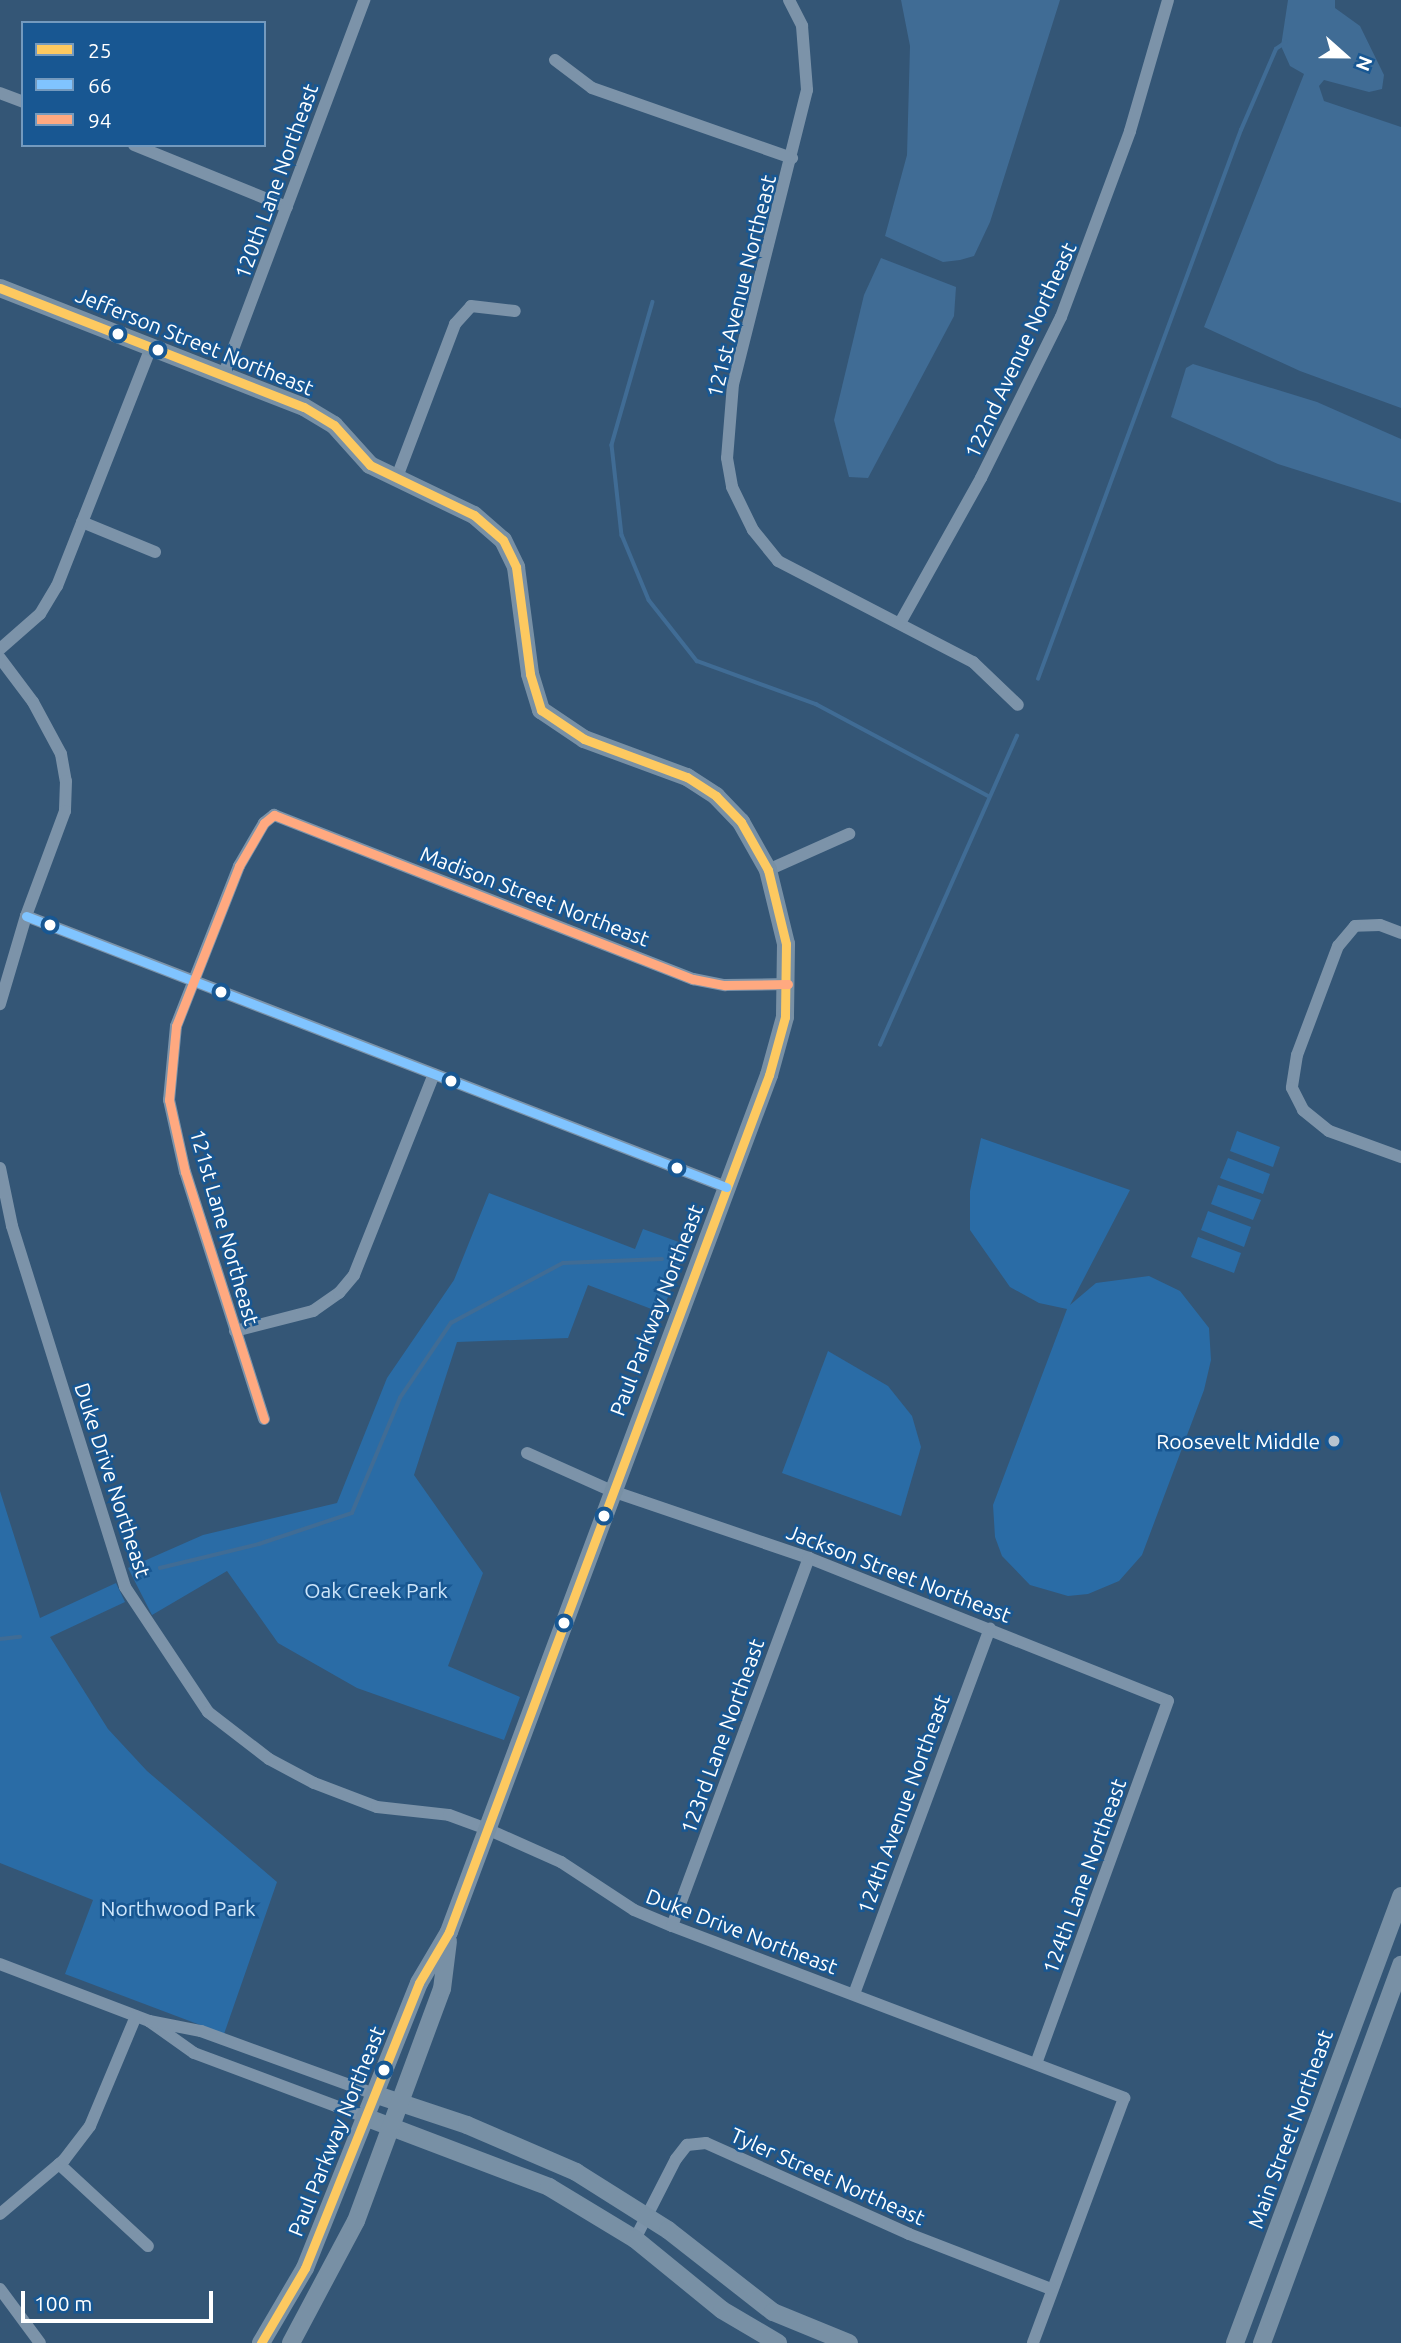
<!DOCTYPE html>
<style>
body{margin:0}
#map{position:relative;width:1401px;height:2343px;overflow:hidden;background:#345676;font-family:Ubuntu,sans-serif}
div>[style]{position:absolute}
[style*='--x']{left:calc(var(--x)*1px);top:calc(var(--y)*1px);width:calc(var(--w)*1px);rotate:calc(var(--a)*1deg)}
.green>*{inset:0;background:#2a6ca6}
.water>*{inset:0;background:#406c95}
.stream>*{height:3.5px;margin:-1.75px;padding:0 1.75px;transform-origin:1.75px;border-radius:1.75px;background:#406c95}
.street>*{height:12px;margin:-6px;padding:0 6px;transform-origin:6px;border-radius:6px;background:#7c93a9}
.secondary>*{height:18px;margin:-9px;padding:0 9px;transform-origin:9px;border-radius:9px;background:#7890a5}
.bus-1>*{height:9px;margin:-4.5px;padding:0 4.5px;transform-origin:4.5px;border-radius:4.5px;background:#fdc960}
.bus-2>*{height:9px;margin:-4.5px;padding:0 4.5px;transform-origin:4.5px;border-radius:4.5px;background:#80c4ff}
.bus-3>*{height:9px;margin:-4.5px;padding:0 4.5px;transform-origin:4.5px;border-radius:4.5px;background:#ffa980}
.dots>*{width:19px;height:19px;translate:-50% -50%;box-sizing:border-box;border:4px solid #185792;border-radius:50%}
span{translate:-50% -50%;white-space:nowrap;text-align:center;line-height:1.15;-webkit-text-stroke:5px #185792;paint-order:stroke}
.street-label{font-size:21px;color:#fff}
.poi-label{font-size:21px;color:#fff}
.right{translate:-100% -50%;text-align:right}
.park-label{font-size:21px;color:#cee6fb}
.legend{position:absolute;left:21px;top:21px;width:245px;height:126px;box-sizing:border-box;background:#185792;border:2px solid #749abe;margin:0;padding:9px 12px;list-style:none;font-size:21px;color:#fff}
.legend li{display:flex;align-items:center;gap:14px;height:35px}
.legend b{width:35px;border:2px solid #749abe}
.north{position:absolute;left:1310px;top:21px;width:70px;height:70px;-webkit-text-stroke:5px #185792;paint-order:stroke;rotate:111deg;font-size:19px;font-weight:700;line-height:28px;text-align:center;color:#fff}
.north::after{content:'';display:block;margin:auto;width:24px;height:32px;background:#fff;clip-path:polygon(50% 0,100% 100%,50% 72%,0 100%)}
.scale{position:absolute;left:21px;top:2291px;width:192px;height:32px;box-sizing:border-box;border:4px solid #fff;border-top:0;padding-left:9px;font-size:21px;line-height:24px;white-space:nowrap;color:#fff;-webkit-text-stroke:5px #185792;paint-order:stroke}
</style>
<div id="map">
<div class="green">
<div style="clip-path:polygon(1237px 1131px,1280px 1147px,1273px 1167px,1230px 1151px)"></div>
<div style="clip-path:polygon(981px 1138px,1130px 1190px,1070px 1305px,1096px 1283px,1149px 1276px,1180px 1291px,1209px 1328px,1211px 1360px,1204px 1390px,1142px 1555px,1119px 1581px,1088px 1594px,1068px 1596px,1030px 1585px,1002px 1556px,995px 1537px,993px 1505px,1067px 1309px,1039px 1303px,1010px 1287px,970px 1230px,970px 1191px)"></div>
<div style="clip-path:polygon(1228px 1158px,1270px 1174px,1263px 1194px,1220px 1178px)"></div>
<div style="clip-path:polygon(1218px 1185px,1261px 1200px,1253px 1220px,1211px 1204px)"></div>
<div style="clip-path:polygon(489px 1193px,635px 1249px,643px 1229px,687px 1245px,662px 1313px,588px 1285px,568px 1338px,457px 1342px,414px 1475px,483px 1573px,448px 1666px,520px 1697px,504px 1740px,357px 1688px,278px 1643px,227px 1571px,152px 1615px,128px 1568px,203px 1535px,337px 1503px,387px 1378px,454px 1280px)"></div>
<div style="clip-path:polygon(1208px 1211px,1251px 1227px,1244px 1247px,1201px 1230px)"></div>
<div style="clip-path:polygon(1198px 1237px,1241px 1253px,1234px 1273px,1191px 1257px)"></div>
<div style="clip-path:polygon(828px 1351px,888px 1386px,912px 1416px,921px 1447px,901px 1516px,782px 1473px)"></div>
<div style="clip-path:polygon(0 1491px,40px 1618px,116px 1583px,125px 1602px,50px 1637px,108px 1729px,147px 1771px,277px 1882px,224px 2034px,65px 1974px,93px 1900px,0 1863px)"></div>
</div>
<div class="water">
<div style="clip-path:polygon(901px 0,1060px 0,990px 222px,974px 256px,960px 260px,943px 262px,885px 236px,907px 155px,910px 46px)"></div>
<div style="clip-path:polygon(1288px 0,1335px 0,1335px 8px,1360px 26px,1384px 75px,1382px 89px,1369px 92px,1324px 80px,1319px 86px,1324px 101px,1401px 127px,1401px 408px,1300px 371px,1204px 327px,1304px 74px,1290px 66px,1281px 46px)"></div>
<div style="clip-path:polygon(881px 258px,956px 287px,954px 316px,868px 478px,849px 477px,834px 420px,864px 295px)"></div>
<div style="clip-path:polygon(1193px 364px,1317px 402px,1401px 439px,1401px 503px,1278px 464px,1171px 417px,1186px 368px)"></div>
</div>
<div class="stream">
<div style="--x:653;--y:302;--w:149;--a:106"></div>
<div style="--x:612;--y:445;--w:91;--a:83.7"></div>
<div style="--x:622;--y:535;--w:70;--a:67.4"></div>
<div style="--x:649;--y:600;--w:78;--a:51.8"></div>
<div style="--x:697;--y:661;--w:127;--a:19.9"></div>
<div style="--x:816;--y:704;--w:195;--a:28.1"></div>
<div style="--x:1038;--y:679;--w:585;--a:-69.71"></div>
<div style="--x:1241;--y:130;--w:88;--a:-66.6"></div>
<div style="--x:1276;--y:49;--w:12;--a:-35"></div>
<div style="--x:880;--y:1045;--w:338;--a:-66.1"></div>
<div style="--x:160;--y:1568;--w:102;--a:-13.6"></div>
<div style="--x:259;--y:1544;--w:98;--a:-18.4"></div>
<div style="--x:352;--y:1513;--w:125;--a:-67.3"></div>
<div style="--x:400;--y:1398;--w:91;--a:-55.8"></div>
<div style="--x:451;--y:1323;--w:127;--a:-28.2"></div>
<div style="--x:563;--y:1263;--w:99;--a:-2.3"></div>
<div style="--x:0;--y:1639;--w:20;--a:-6"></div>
</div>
<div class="street">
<div style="--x:789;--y:0;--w:29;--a:63"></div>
<div style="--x:802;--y:26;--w:64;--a:85.5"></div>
<div style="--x:807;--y:90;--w:303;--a:104.1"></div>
<div style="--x:733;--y:384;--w:74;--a:94.6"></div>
<div style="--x:727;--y:458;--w:29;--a:80"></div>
<div style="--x:732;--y:487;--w:48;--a:64"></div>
<div style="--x:753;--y:530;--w:40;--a:51"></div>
<div style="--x:778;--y:561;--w:220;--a:27.4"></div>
<div style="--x:973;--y:662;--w:62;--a:43.7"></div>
<div style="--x:555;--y:60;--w:46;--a:37.1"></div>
<div style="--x:592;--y:88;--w:212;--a:19.3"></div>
<div style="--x:0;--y:93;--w:25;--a:21"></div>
<div style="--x:134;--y:145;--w:165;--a:22.1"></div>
<div style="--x:223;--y:376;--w:402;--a:-69.4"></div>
<div style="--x:397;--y:477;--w:164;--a:-69.2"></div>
<div style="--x:455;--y:324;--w:24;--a:-48"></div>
<div style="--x:471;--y:306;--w:44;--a:6.5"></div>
<div style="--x:82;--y:522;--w:79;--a:22.3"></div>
<div style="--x:900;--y:623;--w:166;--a:-60.8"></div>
<div style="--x:981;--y:478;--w:180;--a:-63.6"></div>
<div style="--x:1061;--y:317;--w:198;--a:-69.6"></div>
<div style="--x:1130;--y:131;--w:136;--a:-73.8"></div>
<div style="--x:0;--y:649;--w:53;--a:-41.2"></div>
<div style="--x:40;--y:614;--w:33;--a:-59"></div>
<div style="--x:57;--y:586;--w:257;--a:-68.5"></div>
<div style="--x:0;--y:658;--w:55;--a:53.1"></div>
<div style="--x:33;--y:702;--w:59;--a:61.7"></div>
<div style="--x:61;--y:754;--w:27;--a:80"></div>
<div style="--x:66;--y:781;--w:30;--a:92"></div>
<div style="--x:65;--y:811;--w:112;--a:110.4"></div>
<div style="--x:26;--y:916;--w:92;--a:106.5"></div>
<div style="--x:768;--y:870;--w:89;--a:-24"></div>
<div style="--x:26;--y:916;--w:751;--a:21.16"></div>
<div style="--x:1401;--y:933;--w:22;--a:-159"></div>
<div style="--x:1380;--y:925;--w:25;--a:178"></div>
<div style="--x:1355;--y:926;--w:26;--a:130"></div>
<div style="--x:1338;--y:946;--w:116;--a:110.6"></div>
<div style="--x:1297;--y:1055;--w:33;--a:99"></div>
<div style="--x:1292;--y:1088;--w:25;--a:63"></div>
<div style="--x:1303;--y:1110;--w:33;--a:39"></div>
<div style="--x:1329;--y:1131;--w:77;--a:19.9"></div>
<div style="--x:0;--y:1168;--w:59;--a:78.3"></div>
<div style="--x:12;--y:1226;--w:378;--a:72.6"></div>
<div style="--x:125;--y:1587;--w:150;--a:56.4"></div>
<div style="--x:208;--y:1712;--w:77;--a:37.6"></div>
<div style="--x:269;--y:1759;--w:51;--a:28.1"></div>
<div style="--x:314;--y:1783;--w:67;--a:20.9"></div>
<div style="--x:377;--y:1807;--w:72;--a:6.3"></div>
<div style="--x:449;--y:1815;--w:40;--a:20.2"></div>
<div style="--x:487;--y:1829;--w:81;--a:24"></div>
<div style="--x:561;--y:1862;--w:87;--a:33.3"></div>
<div style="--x:634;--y:1910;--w:41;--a:22.8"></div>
<div style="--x:672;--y:1926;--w:484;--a:20.8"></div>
<div style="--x:1124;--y:2098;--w:261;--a:110.4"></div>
<div style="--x:235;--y:1331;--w:81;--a:-14.4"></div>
<div style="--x:313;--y:1311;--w:32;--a:-35"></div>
<div style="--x:339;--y:1293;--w:23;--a:-50"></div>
<div style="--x:354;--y:1275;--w:216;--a:-68.3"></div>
<div style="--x:264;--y:1419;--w:259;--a:-107.7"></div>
<div style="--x:185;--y:1172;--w:74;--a:-102.5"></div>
<div style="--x:169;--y:1100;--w:74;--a:-84.6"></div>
<div style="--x:176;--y:1026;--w:172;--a:-68.5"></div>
<div style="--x:239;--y:866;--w:50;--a:-59.8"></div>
<div style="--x:264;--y:823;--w:13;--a:-39"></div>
<div style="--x:274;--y:815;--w:450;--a:21.4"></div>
<div style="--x:693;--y:979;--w:33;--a:11"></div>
<div style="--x:725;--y:985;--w:63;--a:-0.9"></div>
<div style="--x:527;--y:1453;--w:93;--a:24.1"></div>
<div style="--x:612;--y:1491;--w:208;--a:18.8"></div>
<div style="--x:809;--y:1558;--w:386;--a:21.7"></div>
<div style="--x:1168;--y:1701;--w:386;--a:110"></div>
<div style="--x:672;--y:1926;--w:393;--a:-69.6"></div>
<div style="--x:0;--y:1964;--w:160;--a:20.9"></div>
<div style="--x:149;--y:2021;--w:55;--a:35.4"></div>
<div style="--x:194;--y:2053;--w:183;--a:20.5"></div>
<div style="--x:854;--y:1994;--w:390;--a:-69.6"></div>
<div style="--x:149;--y:2021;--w:53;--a:10.9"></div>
<div style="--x:201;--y:2031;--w:187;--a:20"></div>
<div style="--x:59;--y:2164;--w:121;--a:42.7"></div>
<div style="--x:0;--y:2214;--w:84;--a:-40.2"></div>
<div style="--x:64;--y:2160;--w:43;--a:-52.6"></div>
<div style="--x:90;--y:2126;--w:119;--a:-67.3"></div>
<div style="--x:635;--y:2239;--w:90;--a:-62.9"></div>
<div style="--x:676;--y:2159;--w:18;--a:-52"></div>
<div style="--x:687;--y:2145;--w:19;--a:-6"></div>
<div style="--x:706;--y:2143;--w:222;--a:24.1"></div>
<div style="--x:909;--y:2234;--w:152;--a:21.2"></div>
<div style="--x:0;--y:2289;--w:67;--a:53.5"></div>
</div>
<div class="secondary">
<div style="--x:0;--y:288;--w:326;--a:21.4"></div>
<div style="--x:304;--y:407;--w:35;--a:31"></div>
<div style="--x:334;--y:425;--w:54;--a:48"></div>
<div style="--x:370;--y:465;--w:115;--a:25.7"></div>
<div style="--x:474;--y:515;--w:38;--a:41"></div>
<div style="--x:503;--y:540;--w:30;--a:64"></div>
<div style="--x:516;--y:567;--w:108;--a:82.5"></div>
<div style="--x:530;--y:674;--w:38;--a:73"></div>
<div style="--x:541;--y:710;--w:52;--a:34"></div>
<div style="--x:584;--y:739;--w:110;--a:20.3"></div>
<div style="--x:687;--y:777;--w:35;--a:33"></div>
<div style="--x:716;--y:796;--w:36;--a:46"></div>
<div style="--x:741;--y:822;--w:55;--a:60.6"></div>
<div style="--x:768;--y:870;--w:76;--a:76.3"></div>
<div style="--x:786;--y:944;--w:73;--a:90.8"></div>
<div style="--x:785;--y:1017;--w:60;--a:105.4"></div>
<div style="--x:769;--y:1075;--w:915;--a:110.48"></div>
<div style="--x:449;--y:1932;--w:59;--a:120.5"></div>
<div style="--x:419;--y:1983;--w:307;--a:111.8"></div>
<div style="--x:305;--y:2268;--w:87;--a:120.4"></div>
<div style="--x:377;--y:2095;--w:95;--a:18.4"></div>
<div style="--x:467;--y:2125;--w:119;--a:23.3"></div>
<div style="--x:576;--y:2172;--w:109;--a:32.2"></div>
<div style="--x:668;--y:2230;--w:133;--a:38"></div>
<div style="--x:773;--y:2312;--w:82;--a:22.2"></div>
<div style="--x:365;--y:2117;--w:197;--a:20.8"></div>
<div style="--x:549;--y:2187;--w:100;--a:31.2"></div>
<div style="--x:635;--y:2239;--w:112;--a:39.2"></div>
<div style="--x:722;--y:2310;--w:65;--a:30.5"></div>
<div style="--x:291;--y:2343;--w:138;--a:-62"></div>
<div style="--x:356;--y:2221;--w:247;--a:-69.7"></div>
<div style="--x:442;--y:1989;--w:48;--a:-82.9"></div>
<div style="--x:1235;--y:2343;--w:477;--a:-69.6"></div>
<div style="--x:1262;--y:2343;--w:403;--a:-69.8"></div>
</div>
<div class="bus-1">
<div style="--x:0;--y:288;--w:326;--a:21.4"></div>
<div style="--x:304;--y:407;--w:35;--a:31"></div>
<div style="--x:334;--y:425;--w:54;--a:48"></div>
<div style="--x:370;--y:465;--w:115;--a:25.7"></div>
<div style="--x:474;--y:515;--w:38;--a:41"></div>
<div style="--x:503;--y:540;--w:30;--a:64"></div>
<div style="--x:516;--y:567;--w:108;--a:82.5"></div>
<div style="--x:530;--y:674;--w:38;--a:73"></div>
<div style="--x:541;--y:710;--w:52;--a:34"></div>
<div style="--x:584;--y:739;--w:110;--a:20.3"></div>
<div style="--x:687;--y:777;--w:35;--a:33"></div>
<div style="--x:716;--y:796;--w:36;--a:46"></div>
<div style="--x:741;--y:822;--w:55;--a:60.6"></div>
<div style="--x:768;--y:870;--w:76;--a:76.3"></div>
<div style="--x:786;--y:944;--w:73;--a:90.8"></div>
<div style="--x:785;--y:1017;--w:60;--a:105.4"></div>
<div style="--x:769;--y:1075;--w:915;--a:110.48"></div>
<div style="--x:449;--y:1932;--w:59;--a:120.5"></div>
<div style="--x:419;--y:1983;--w:307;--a:111.8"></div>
<div style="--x:305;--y:2268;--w:87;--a:120.4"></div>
</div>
<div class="bus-2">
<div style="--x:26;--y:916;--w:751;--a:21.16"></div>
</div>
<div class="bus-3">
<div style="--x:264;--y:1419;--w:259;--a:-107.7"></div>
<div style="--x:185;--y:1172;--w:74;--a:-102.5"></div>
<div style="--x:169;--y:1100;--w:74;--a:-84.6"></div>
<div style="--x:176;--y:1026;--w:172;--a:-68.5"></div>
<div style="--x:239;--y:866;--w:50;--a:-59.8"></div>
<div style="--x:264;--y:823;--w:13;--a:-39"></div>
<div style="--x:274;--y:815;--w:450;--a:21.4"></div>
<div style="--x:693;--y:979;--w:33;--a:11"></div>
<div style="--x:725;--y:985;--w:63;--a:-0.9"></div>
</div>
<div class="dots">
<div style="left:118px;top:334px;background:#fff"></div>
<div style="left:158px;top:350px;background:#fff"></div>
<div style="left:50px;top:925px;background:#fff"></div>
<div style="left:221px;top:992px;background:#fff"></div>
<div style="left:451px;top:1081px;background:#fff"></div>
<div style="left:677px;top:1168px;background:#fff"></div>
<div style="left:1334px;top:1441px;background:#b8c4cf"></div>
<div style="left:604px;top:1516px;background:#fff"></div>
<div style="left:564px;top:1623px;background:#fff"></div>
<div style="left:384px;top:2070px;background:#fff"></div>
</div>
<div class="street-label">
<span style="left:276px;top:181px;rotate:-70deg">120th Lane Northeast</span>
<span style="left:741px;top:286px;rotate:-76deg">121st Avenue Northeast</span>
<span style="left:195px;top:341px;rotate:22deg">Jefferson Street Northeast</span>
<span style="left:1020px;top:350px;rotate:-65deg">122nd Avenue Northeast</span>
<span style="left:535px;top:896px;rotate:21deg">Madison Street Northeast</span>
<span style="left:225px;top:1227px;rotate:74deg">121st Lane Northeast</span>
<span style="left:656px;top:1310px;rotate:-69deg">Paul Parkway Northeast</span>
<span style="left:113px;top:1480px;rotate:72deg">Duke Drive Northeast</span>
<span style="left:899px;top:1573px;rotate:21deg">Jackson Street Northeast</span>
<span style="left:722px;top:1736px;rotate:-70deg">123rd Lane Northeast</span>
<span style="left:903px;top:1804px;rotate:-70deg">124th Avenue Northeast</span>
<span style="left:1084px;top:1876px;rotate:-70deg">124th Lane Northeast</span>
<span style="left:742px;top:1931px;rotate:21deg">Duke Drive Northeast</span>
<span style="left:1290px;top:2129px;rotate:-70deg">Main Street Northeast</span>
<span style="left:336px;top:2131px;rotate:-68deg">Paul Parkway Northeast</span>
<span style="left:828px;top:2176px;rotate:24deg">Tyler Street Northeast</span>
</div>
<div class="poi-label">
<span class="right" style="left:1320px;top:1441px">Roosevelt Middle</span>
</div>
<div class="park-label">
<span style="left:376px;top:1590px">Oak Creek Park</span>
<span style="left:178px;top:1908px">Northwood Park</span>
</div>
<ul class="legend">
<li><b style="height:9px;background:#fdc960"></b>25</li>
<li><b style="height:9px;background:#80c4ff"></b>66</li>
<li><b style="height:9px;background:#ffa980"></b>94</li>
</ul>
<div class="north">N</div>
<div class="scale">100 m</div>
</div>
